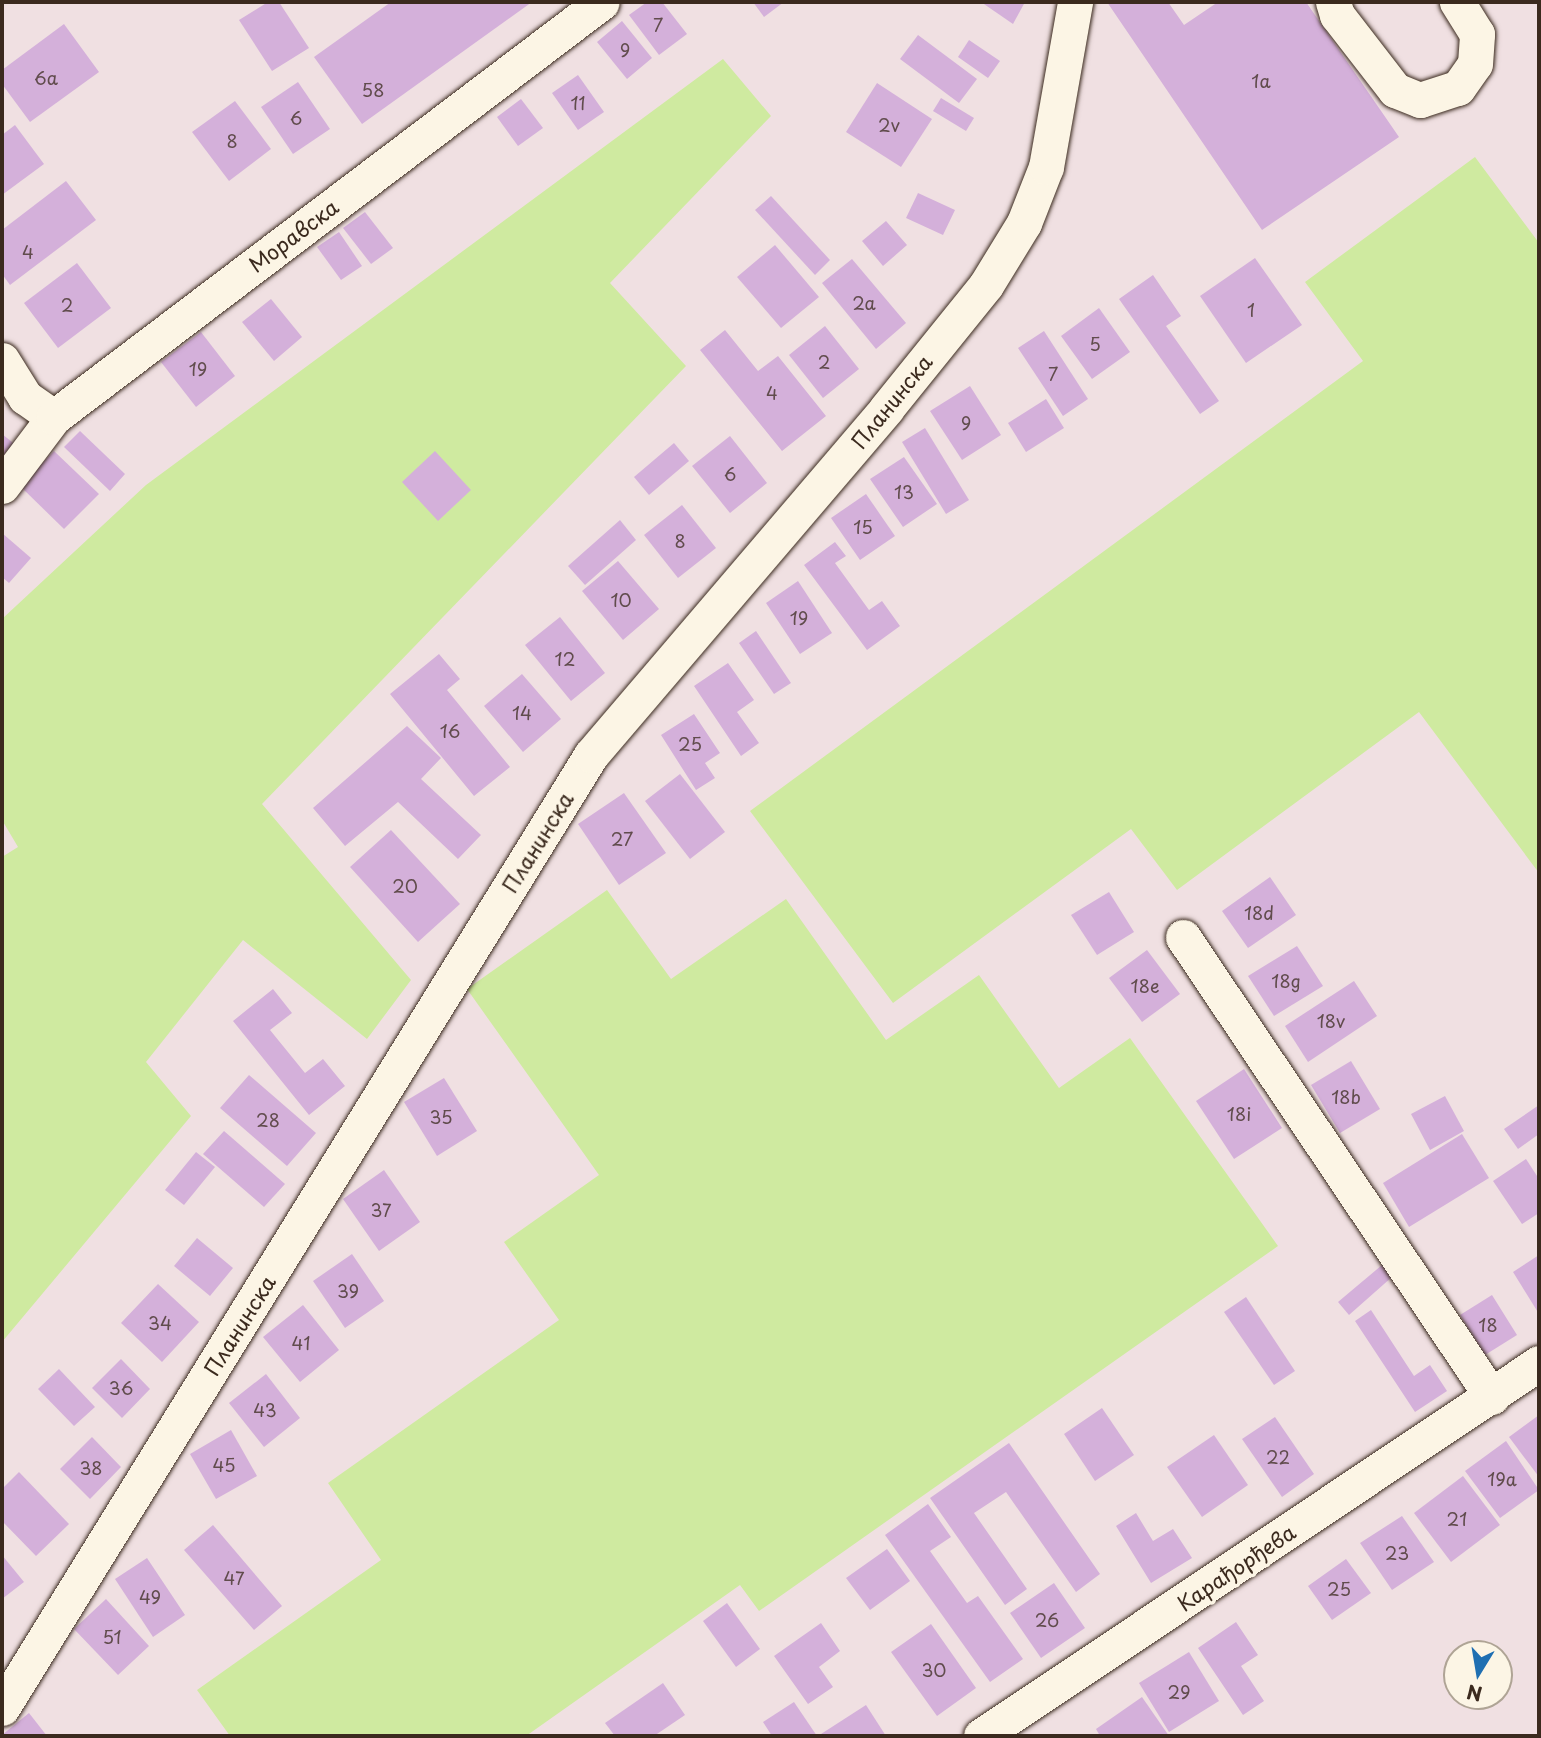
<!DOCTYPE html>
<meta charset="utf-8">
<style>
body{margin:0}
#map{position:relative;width:1541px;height:1738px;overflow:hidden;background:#f0e0e2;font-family:"Playpen Sans",sans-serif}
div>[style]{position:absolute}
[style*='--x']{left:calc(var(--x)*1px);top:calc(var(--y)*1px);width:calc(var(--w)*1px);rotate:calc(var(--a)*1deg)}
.green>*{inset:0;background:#cfeaa0}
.building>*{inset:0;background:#d4b0da}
.roads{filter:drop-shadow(0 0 2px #3b2a1e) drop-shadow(0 0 2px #3b2a1e)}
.minor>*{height:35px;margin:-17.5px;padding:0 17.5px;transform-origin:17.5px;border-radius:17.5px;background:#fcf5e5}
span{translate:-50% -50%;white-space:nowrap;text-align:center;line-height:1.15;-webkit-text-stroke:7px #fcf5e5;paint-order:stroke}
.number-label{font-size:18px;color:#614c4d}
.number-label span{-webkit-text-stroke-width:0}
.street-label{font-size:21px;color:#3b2a1e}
.frame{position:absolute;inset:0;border:4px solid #3b2a1e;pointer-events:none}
.north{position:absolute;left:1443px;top:1640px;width:70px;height:70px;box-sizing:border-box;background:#fcf5e5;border:2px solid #afa495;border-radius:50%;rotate:191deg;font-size:19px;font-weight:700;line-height:28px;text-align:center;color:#3b2a1e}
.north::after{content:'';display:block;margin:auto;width:24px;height:32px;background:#1f6fb2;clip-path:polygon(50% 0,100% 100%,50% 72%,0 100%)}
</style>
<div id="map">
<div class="green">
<div style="clip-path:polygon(723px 59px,771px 116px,610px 283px,686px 366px,262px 804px,411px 980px,367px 1039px,243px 940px,146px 1062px,191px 1116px,2px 1342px,2px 857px,18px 847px,2px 820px,2px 619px,146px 485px)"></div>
<div style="clip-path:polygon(1475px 157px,1539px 243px,1539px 873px,1419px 712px,1177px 890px,1131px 829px,893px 1003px,750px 811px,1363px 361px,1305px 282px)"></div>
<div style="clip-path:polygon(607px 890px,671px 979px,786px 899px,886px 1040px,979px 975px,1059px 1088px,1130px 1038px,1278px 1246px,759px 1611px,740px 1585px,526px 1736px,230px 1736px,197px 1690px,381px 1560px,328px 1483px,559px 1320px,504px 1242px,599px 1175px,467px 989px)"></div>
</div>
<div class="building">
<div style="clip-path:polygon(268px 2px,279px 2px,309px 48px,272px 71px,239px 20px)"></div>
<div style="clip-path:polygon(391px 2px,532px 2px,362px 124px,314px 57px)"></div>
<div style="clip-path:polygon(647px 2px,662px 2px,687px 34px,659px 55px,629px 15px)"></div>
<div style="clip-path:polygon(753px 2px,784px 2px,764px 17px)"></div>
<div style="clip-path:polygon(981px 2px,1025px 2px,1013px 24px)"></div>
<div style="clip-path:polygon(1107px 2px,1168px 2px,1184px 25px,1218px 2px,1306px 2px,1399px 137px,1262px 230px)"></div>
<div style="clip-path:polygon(622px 21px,652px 58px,627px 79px,597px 42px)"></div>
<div style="clip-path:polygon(64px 24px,99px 72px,30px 122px,2px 84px,2px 70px)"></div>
<div style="clip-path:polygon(918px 35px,977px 79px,959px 103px,900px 59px)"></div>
<div style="clip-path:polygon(969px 40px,1000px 61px,988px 78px,958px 57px)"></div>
<div style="clip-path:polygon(578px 75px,604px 112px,578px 130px,552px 93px)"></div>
<div style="clip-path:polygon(298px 82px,330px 129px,293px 154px,261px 107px)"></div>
<div style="clip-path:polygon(877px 83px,932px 119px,901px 167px,846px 132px)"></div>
<div style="clip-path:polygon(941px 98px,974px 118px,966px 131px,933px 111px)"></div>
<div style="clip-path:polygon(521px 99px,543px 128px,518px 146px,497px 117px)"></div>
<div style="clip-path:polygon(235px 101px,271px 149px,229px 181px,192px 132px)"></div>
<div style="clip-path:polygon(15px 125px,44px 164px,2px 195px,2px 135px)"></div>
<div style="clip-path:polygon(66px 181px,96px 220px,10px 285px,2px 274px,2px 230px)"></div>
<div style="clip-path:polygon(918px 193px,955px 210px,943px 235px,906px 218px)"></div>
<div style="clip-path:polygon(771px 196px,830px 260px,815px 275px,755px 210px)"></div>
<div style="clip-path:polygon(365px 212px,393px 248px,371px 264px,343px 228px)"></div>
<div style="clip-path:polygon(886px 221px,907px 245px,883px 266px,862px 241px)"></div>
<div style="clip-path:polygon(339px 232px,362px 266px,341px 280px,317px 247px)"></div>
<div style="clip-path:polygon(775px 245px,819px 297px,781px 328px,737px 277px)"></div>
<div style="clip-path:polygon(1255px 258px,1302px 325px,1246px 363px,1200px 296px)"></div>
<div style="clip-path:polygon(852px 259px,906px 323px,876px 349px,822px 283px)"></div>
<div style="clip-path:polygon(77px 263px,111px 308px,58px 348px,24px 303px)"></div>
<div style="clip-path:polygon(1153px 275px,1181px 316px,1166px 326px,1219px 401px,1200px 414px,1119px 299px)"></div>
<div style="clip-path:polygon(271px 299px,302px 337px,274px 361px,242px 322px)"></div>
<div style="clip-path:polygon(1099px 308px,1130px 352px,1092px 379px,1061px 336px)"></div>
<div style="clip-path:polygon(825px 326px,859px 369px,823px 398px,789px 355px)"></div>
<div style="clip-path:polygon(725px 330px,758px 371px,778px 356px,826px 416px,782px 451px,700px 350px)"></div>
<div style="clip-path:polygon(1044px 331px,1088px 399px,1063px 416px,1018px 348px)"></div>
<div style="clip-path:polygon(201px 332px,235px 376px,196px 407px,161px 362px)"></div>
<div style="clip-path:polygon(970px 386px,1001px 435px,962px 460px,930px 411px)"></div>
<div style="clip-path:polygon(1046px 399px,1064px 428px,1026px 452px,1008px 423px)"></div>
<div style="clip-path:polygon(925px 428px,969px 500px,946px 514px,902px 442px)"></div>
<div style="clip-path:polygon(80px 431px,125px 474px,110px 491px,64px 447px)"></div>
<div style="clip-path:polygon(2px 434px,17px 446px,2px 465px)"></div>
<div style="clip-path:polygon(730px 436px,767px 483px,730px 513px,692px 466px)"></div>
<div style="clip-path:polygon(674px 443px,689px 461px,649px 495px,634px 477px)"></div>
<div style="clip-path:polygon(54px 451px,99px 494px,64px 529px,20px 486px)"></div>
<div style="clip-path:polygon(435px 451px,471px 490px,438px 521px,402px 482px)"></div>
<div style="clip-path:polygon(904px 457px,937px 504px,903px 527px,870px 479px)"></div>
<div style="clip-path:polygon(866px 494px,895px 536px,860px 560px,831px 518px)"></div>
<div style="clip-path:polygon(682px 505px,716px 548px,678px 578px,644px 535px)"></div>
<div style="clip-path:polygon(620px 520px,636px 540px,585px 585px,568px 566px)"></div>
<div style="clip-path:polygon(2px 533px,31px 558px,9px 583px,2px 577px)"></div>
<div style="clip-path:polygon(835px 542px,846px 556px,835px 563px,869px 610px,882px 601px,900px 626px,867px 650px,804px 565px)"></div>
<div style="clip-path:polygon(618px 561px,659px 609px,623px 640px,582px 591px)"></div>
<div style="clip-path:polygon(798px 581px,832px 633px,800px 654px,766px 603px)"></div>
<div style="clip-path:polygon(560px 617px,605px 673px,571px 701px,525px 645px)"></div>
<div style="clip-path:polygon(756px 631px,791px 683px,774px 694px,739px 643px)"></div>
<div style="clip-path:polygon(439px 654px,460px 679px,447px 690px,510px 767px,474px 796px,390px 694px)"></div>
<div style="clip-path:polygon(728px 663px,754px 700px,737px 712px,759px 743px,741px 756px,694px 686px)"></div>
<div style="clip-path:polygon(522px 674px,561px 719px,523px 752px,484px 706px)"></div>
<div style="clip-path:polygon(694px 714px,720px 753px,705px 763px,715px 778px,696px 790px,661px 735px)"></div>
<div style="clip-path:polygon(407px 726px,441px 758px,421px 779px,481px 835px,458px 859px,398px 802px,345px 846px,313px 808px)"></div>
<div style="clip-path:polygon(680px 774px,725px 832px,690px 859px,645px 801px)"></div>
<div style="clip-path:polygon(624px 793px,666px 853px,619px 885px,578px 824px)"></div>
<div style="clip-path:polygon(391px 830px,460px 904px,418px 942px,350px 867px)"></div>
<div style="clip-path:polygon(1270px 877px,1296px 915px,1248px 948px,1222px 911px)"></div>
<div style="clip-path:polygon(1109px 892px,1134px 932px,1097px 955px,1071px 915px)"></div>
<div style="clip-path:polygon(1297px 946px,1323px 986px,1274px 1016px,1248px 976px)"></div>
<div style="clip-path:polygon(1147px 950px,1180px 994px,1142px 1022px,1109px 978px)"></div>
<div style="clip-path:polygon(1354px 981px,1377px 1016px,1308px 1062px,1285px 1026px)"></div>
<div style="clip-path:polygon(273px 989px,292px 1013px,270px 1030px,305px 1073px,323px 1059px,345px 1086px,309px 1115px,233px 1021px)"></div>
<div style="clip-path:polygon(1351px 1061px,1380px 1109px,1340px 1133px,1311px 1085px)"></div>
<div style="clip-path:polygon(1244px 1069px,1282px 1128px,1234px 1159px,1196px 1101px)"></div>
<div style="clip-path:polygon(249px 1075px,316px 1133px,287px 1166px,220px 1108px)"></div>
<div style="clip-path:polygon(444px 1078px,477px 1131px,437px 1156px,404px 1102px)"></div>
<div style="clip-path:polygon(1445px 1096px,1464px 1131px,1430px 1150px,1411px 1114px)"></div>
<div style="clip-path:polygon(1539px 1105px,1539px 1134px,1518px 1149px,1504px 1129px)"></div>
<div style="clip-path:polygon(224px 1131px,285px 1184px,264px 1207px,203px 1154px)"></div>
<div style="clip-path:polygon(1462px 1134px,1489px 1178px,1409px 1227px,1383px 1183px)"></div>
<div style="clip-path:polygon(196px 1152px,215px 1167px,184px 1205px,165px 1190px)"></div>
<div style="clip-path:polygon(1526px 1159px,1539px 1179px,1539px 1213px,1522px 1224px,1493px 1181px)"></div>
<div style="clip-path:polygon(384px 1170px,420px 1222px,379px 1251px,343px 1199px)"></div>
<div style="clip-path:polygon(197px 1238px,233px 1268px,210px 1296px,174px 1266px)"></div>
<div style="clip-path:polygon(352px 1254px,384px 1301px,345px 1328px,313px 1281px)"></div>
<div style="clip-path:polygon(1539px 1255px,1539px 1314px,1513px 1272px)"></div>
<div style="clip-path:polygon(1382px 1265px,1392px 1277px,1349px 1315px,1338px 1302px)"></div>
<div style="clip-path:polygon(158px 1284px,199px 1322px,162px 1362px,121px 1323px)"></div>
<div style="clip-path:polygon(1492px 1295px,1517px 1335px,1485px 1355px,1460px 1315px)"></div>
<div style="clip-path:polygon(1246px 1297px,1295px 1371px,1274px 1385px,1224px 1312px)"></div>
<div style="clip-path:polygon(303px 1305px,339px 1350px,300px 1382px,263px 1337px)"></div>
<div style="clip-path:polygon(1371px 1310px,1414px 1376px,1430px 1365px,1447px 1391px,1415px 1412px,1355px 1321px)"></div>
<div style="clip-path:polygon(121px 1359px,150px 1389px,122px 1418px,92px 1388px)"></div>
<div style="clip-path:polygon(59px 1369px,95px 1407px,74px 1426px,38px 1389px)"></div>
<div style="clip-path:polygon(266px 1374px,300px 1418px,264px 1447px,229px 1403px)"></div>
<div style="clip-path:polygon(1102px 1408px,1134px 1455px,1095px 1481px,1064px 1434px)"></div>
<div style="clip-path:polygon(1539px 1415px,1539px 1477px,1509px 1437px)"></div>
<div style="clip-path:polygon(1275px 1417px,1314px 1474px,1282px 1497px,1242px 1439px)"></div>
<div style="clip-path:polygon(231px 1430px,257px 1476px,216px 1499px,190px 1454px)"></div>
<div style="clip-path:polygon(1214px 1435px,1248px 1485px,1202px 1517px,1167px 1467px)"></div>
<div style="clip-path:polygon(92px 1437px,121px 1467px,90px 1499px,60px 1469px)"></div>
<div style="clip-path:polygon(1506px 1441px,1539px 1490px,1500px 1518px,1465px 1471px)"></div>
<div style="clip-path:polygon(1009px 1443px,1100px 1574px,1076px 1592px,1006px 1492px,974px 1513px,1027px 1589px,1005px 1605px,930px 1498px)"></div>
<div style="clip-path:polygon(19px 1472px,69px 1524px,36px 1556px,2px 1521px,2px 1489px)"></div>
<div style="clip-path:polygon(1463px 1476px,1500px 1525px,1451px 1562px,1414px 1513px)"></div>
<div style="clip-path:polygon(928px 1504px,951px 1537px,930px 1551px,967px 1603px,978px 1596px,1023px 1659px,990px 1682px,885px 1535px)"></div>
<div style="clip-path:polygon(1136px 1513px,1153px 1541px,1173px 1529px,1192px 1558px,1151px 1583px,1116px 1526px)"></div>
<div style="clip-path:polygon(1402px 1516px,1434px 1562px,1392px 1590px,1360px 1543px)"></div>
<div style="clip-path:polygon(213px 1525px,282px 1606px,254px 1630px,184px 1550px)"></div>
<div style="clip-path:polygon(887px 1549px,910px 1581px,870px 1610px,846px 1578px)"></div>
<div style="clip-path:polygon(2px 1555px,24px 1582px,2px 1599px)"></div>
<div style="clip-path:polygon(147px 1558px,185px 1615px,153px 1637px,115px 1579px)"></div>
<div style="clip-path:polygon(1346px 1559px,1371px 1593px,1332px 1620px,1308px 1586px)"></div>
<div style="clip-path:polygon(1054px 1583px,1085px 1628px,1041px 1658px,1010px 1613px)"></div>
<div style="clip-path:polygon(106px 1599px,149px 1646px,118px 1675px,74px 1629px)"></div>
<div style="clip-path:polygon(727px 1603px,760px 1649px,736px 1667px,703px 1621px)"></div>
<div style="clip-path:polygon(1236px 1622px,1258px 1655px,1241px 1666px,1264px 1701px,1243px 1715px,1198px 1648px)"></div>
<div style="clip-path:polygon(821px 1623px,840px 1651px,819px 1667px,833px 1687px,808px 1704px,774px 1656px)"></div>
<div style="clip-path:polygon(931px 1624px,976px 1688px,937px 1716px,891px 1652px)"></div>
<div style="clip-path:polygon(1189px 1652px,1219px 1701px,1169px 1732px,1139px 1683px)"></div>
<div style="clip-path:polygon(663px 1683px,685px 1715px,654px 1736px,615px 1736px,605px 1723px)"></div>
<div style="clip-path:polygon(1142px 1697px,1169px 1736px,1100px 1736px,1096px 1729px)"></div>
<div style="clip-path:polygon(794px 1702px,817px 1736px,772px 1736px,763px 1722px)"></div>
<div style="clip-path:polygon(866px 1705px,886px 1736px,822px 1736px,821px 1734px)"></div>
<div style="clip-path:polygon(29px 1713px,47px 1736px,2px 1736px,2px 1735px)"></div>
</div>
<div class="roads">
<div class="minor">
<div style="--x:1333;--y:2;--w:14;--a:73"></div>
<div style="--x:1337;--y:15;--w:95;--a:52.3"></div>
<div style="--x:1395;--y:90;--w:27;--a:22"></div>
<div style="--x:1420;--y:100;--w:40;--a:-18"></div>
<div style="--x:1458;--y:88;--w:29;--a:-55"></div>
<div style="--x:1475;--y:64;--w:30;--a:-86"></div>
<div style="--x:1477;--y:34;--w:38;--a:-122"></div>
<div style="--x:2;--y:360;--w:44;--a:58.1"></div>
<div style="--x:25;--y:397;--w:35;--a:35"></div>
<div style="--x:2;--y:486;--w:86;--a:-53"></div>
<div style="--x:54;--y:417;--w:687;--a:-37.14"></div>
<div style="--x:1183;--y:937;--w:554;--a:56.11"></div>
<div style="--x:2;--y:1708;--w:1120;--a:-58.28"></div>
<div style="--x:591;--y:755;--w:455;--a:-49.5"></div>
<div style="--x:886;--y:409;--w:159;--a:-51.1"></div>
<div style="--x:986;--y:285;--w:73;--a:-58.5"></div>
<div style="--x:1024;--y:223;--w:60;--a:-68.6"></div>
<div style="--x:1046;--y:167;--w:168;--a:-80"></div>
<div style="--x:981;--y:1736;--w:671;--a:-33.76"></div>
</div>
</div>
<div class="number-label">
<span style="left:658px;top:25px">7</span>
<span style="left:625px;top:50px">9</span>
<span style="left:46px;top:78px">6a</span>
<span style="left:1261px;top:81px">1a</span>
<span style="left:373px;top:90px">58</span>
<span style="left:578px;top:103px">11</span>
<span style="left:296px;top:118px">6</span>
<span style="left:889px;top:125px">2v</span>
<span style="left:232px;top:141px">8</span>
<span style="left:28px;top:252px">4</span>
<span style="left:864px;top:303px">2a</span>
<span style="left:67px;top:305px">2</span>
<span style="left:1251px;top:310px">1</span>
<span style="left:1095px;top:344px">5</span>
<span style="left:824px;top:362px">2</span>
<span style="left:198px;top:369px">19</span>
<span style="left:1053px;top:374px">7</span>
<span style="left:772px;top:393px">4</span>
<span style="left:966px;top:423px">9</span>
<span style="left:730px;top:474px">6</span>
<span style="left:904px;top:492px">13</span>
<span style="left:863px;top:527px">15</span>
<span style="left:680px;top:541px">8</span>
<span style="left:621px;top:600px">10</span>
<span style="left:799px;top:618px">19</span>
<span style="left:565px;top:659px">12</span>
<span style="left:522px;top:713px">14</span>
<span style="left:450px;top:731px">16</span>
<span style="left:690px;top:744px">25</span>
<span style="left:622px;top:839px">27</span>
<span style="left:405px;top:886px">20</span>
<span style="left:1259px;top:913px">18d</span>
<span style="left:1286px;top:981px">18g</span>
<span style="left:1145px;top:986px">18e</span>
<span style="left:1331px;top:1021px">18v</span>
<span style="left:1346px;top:1097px">18b</span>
<span style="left:1239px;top:1114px">18i</span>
<span style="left:441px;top:1117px">35</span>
<span style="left:268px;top:1120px">28</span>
<span style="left:381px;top:1210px">37</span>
<span style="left:348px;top:1291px">39</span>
<span style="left:160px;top:1323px">34</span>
<span style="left:1488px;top:1325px">18</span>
<span style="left:301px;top:1343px">41</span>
<span style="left:121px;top:1388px">36</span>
<span style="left:265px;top:1410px">43</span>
<span style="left:1278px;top:1457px">22</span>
<span style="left:224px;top:1465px">45</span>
<span style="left:91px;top:1468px">38</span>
<span style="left:1502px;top:1479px">19a</span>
<span style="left:1457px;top:1519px">21</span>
<span style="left:1397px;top:1553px">23</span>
<span style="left:234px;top:1578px">47</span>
<span style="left:1339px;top:1589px">25</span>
<span style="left:150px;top:1597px">49</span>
<span style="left:1047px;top:1620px">26</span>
<span style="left:112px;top:1637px">51</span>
<span style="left:934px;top:1670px">30</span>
<span style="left:1179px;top:1692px">29</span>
</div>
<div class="street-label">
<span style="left:293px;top:235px;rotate:-37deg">Моравска</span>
<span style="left:891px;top:401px;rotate:-51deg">Планинска</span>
<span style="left:537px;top:842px;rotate:-58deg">Планинска</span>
<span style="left:239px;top:1325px;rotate:-58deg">Планинска</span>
<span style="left:1236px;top:1567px;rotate:-34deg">Карађорђева</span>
</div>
<div class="frame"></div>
<div class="north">N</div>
</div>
